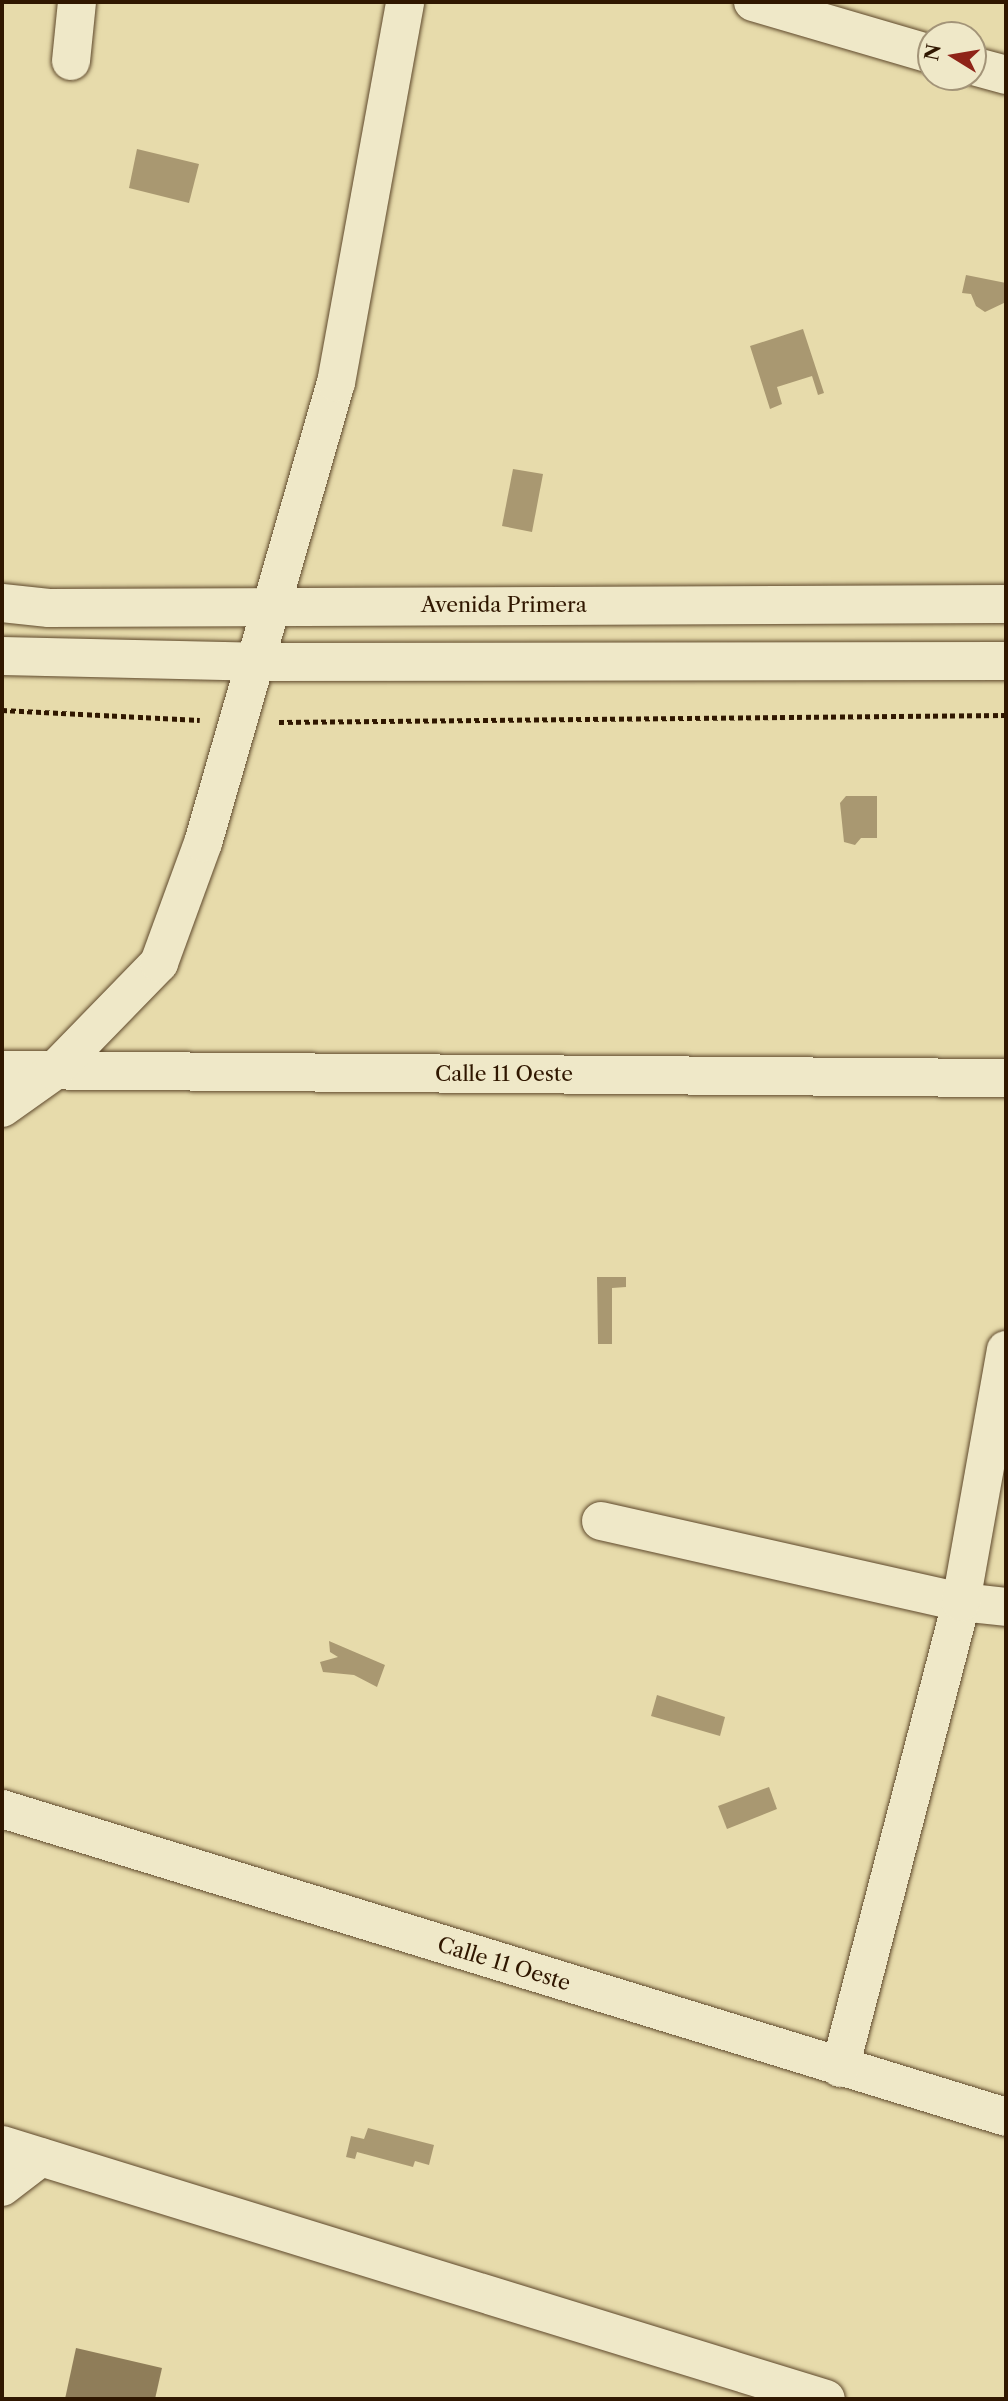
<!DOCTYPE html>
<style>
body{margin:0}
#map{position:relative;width:1008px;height:2401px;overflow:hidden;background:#e7dbab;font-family:"Libre Caslon Text",serif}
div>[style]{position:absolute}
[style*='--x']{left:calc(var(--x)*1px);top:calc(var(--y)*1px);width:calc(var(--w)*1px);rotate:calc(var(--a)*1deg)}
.water>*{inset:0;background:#a99871}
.building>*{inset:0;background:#8f7d59}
.path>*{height:4.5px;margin-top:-2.25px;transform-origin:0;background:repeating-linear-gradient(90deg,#301700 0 5px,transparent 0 8.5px)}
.roads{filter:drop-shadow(0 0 2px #5e482b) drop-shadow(0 0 2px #5e482b)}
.minor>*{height:38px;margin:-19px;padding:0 19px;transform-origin:19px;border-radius:19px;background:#efe8c8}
.secondary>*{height:38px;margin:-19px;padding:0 19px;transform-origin:19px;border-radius:19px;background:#efe8c8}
span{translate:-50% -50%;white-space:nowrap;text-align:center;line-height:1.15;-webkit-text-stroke:6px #efe8c8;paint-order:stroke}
.street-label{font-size:21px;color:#301700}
.frame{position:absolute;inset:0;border:4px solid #301700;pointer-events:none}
.north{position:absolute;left:917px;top:21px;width:70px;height:70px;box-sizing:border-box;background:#efe8c8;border:2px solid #a39478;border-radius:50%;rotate:281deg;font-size:19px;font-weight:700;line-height:28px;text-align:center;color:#301700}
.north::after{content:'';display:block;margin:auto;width:24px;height:32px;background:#8f2418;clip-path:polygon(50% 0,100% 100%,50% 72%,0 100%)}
</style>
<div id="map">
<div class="water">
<div style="clip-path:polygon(137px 149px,199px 164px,189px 203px,129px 188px)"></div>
<div style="clip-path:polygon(966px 275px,1006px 283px,1006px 302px,985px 312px,976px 306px,971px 294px,962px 293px)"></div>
<div style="clip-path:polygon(803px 329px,824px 393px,818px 395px,812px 376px,777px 387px,782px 404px,770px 409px,750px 346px)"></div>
<div style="clip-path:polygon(513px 469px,543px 474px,532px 532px,502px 526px)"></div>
<div style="clip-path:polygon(846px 796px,877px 796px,877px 838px,861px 838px,855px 845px,844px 842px,840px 803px)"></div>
<div style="clip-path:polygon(597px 1277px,626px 1277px,626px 1287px,612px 1288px,612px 1344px,598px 1344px)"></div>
<div style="clip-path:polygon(329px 1641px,385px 1665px,377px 1687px,354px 1675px,323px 1672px,320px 1662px,338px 1657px,330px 1652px)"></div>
<div style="clip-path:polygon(657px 1695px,725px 1717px,720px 1736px,651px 1716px)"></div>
<div style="clip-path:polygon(769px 1787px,777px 1809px,727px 1829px,718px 1806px)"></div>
<div style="clip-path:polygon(368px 2128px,434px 2145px,429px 2165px,415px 2161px,413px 2167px,357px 2152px,355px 2159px,346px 2157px,351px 2136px,364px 2139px)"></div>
</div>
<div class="building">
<div style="clip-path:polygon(76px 2348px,162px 2368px,155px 2399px,65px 2399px)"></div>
</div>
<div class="path">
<div style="--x:2;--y:710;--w:198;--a:2.9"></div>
<div style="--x:279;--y:722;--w:727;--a:-0.55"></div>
</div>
<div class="roads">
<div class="minor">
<div style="--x:753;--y:2;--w:185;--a:16.3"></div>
<div style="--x:71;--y:61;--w:59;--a:-84.2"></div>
<div style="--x:973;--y:66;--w:34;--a:15"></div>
<div style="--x:2;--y:603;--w:47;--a:6.1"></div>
<div style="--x:49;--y:608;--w:957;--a:-0.24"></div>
<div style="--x:2;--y:656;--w:255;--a:1.3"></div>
<div style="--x:257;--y:662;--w:749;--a:-0.08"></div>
<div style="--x:2;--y:1070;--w:1004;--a:0.46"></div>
<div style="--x:2;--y:1108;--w:64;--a:-35.4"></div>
<div style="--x:54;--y:1071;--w:151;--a:-45.8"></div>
<div style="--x:159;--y:963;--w:128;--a:-69.9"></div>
<div style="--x:203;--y:843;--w:479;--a:-73.9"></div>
<div style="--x:336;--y:383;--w:387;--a:-79.7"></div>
<div style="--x:601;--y:1521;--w:369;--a:12.7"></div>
<div style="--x:961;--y:1602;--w:45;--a:6.3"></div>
<div style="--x:2;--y:1809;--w:1050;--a:17.05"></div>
<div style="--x:840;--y:2068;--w:481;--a:-75.4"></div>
<div style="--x:961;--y:1602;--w:256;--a:-79.9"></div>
<div style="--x:2;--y:2187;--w:49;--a:-37.6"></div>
</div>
<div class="secondary">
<div style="--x:2;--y:2145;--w:862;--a:17.13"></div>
</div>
</div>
<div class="street-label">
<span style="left:504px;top:605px">Avenida Primera</span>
<span style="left:504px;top:1074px">Calle 11 Oeste</span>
<span style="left:504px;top:1964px;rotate:17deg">Calle 11 Oeste</span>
</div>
<div class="frame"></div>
<div class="north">N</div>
</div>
